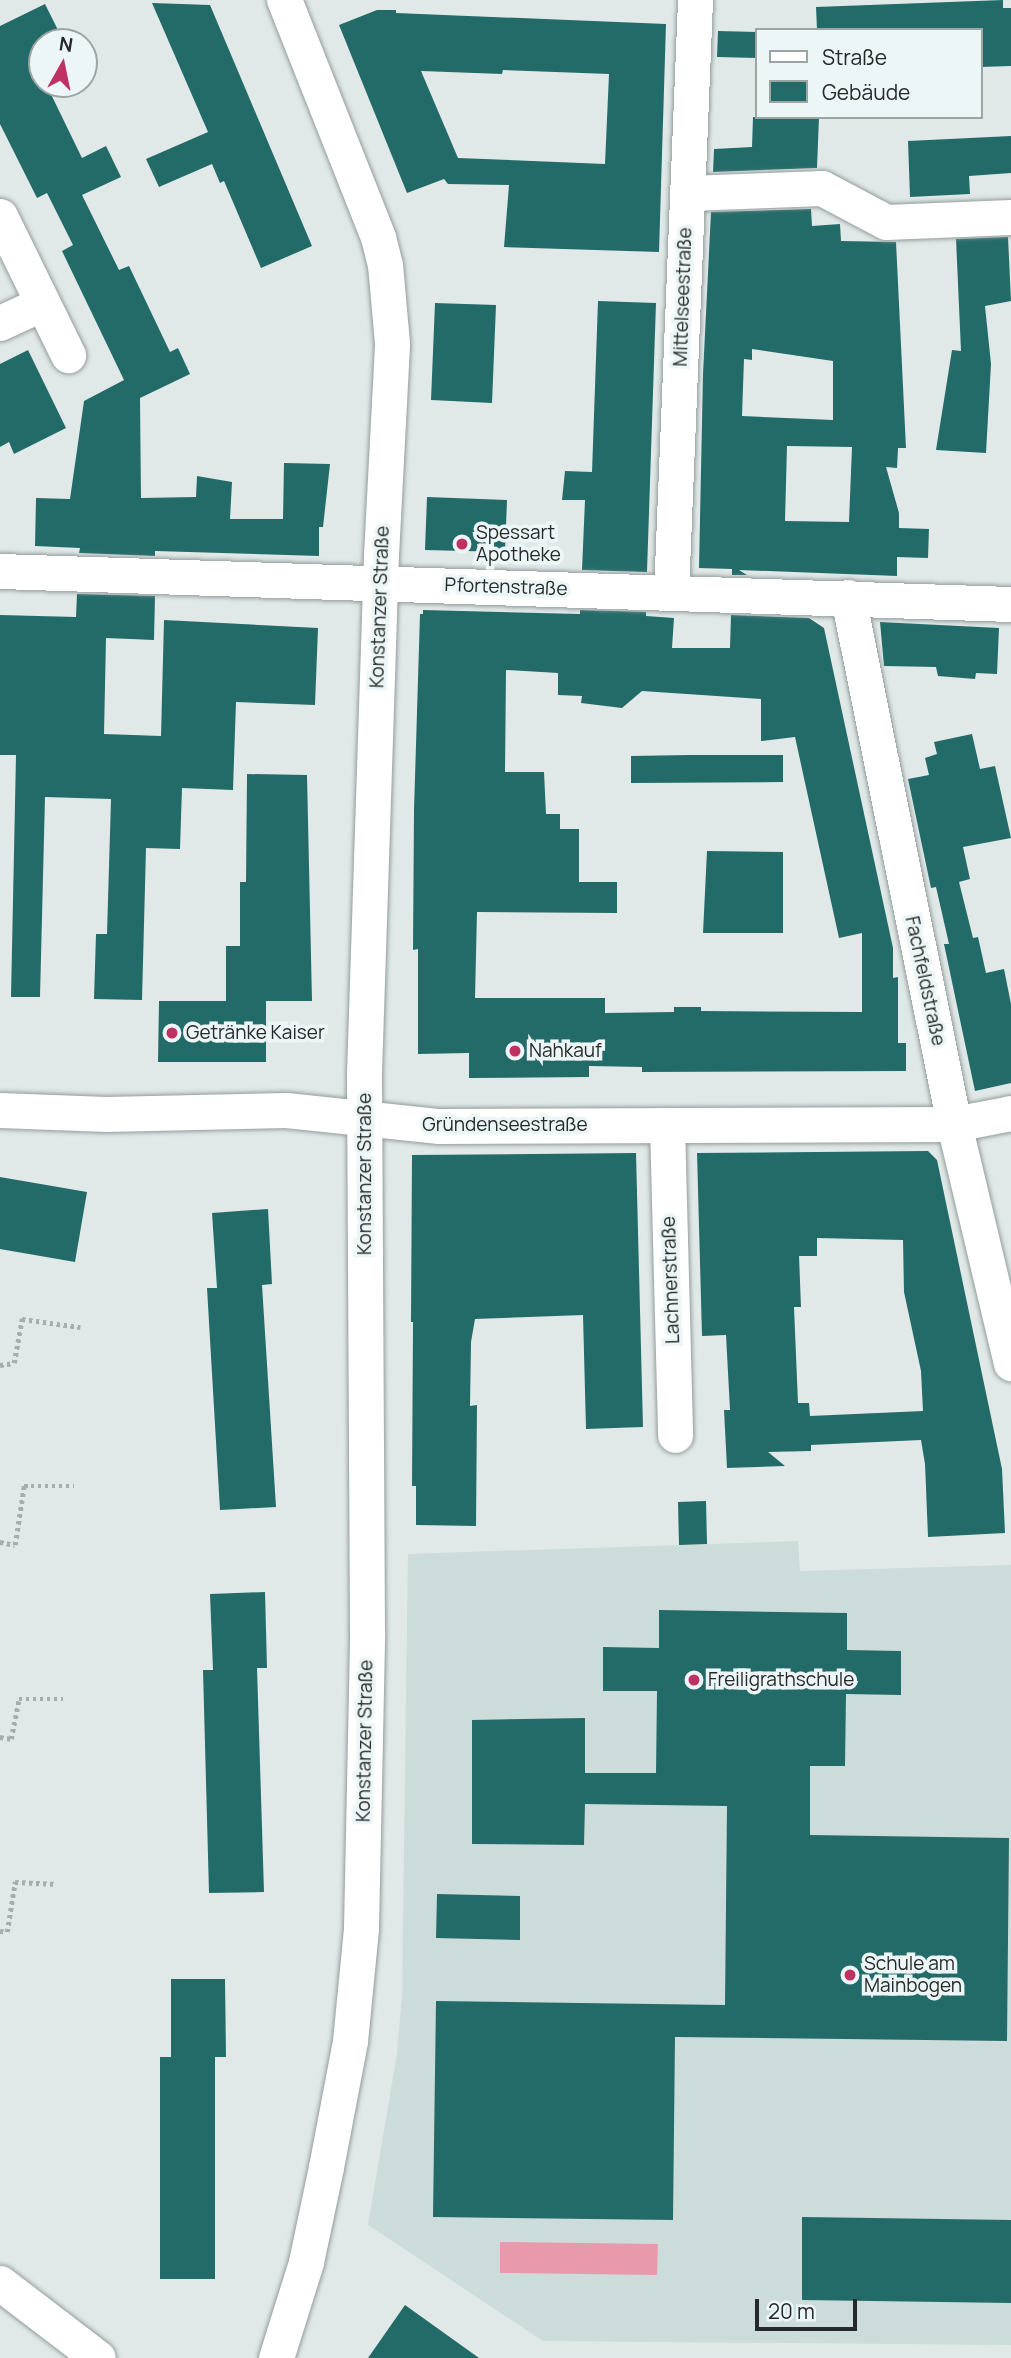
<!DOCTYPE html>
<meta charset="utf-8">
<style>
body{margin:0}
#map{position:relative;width:1011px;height:2358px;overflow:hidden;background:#e0e9e8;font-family:Manrope,sans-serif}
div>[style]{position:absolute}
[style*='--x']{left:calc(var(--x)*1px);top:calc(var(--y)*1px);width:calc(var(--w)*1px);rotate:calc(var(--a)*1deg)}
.built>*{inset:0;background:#cbdcdb}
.green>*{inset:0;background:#e89aac}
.building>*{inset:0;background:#236b69}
.path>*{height:4.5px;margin-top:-2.25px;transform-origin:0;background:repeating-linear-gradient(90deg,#a6adad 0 3.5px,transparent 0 7px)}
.roads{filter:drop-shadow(0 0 2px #949c9c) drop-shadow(0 0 2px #949c9c)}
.minor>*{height:35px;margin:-17.5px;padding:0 17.5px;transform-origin:17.5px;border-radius:17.5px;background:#fff}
.dots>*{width:19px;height:19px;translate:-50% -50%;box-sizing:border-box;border:4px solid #edf6f6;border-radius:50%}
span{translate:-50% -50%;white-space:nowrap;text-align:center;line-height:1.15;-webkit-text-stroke:7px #edf6f6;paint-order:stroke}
.street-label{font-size:19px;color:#262929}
.poi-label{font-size:19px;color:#262929}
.left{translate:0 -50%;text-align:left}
.legend{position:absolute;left:755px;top:28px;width:228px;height:91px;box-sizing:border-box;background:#edf6f6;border:2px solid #9da4a4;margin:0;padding:9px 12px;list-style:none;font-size:21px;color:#262929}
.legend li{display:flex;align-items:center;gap:14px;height:35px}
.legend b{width:35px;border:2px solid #9da4a4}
.north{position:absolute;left:28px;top:28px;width:70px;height:70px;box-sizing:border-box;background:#edf6f6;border:2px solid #9da4a4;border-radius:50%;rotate:9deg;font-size:19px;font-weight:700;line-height:28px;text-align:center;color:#262929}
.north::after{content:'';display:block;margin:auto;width:24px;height:32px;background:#be3162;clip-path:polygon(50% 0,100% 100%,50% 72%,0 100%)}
.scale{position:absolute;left:755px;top:2299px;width:102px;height:32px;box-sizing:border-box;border:4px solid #262929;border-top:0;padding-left:9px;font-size:21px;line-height:24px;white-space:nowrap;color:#262929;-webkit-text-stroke:5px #edf6f6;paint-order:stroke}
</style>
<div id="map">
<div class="built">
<div style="clip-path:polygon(798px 1541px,800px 1571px,1011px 1565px,1011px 2345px,543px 2341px,368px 2225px,397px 2054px,402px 1995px,408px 1554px)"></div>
</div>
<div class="green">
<div style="clip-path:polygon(500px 2242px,658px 2244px,657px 2275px,500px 2273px)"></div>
</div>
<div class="building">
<div style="clip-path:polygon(1003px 0,1003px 8px,1011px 8px,1011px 66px,981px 67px,981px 30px,817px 30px,816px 7px)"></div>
<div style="clip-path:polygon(152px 3px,210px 5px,312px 246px,261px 268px,224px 181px,220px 183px,212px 164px,159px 187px,146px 159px,208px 132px)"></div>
<div style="clip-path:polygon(45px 4px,64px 42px,42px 42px,42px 84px,46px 84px,82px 158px,106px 146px,121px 177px,82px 195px,119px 270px,129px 266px,170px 352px,178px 348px,190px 374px,140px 398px,141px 498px,196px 497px,197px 476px,232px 482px,230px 519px,283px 519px,284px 463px,330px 464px,323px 527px,319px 527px,319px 556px,155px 551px,155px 556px,79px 553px,80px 548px,35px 546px,36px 498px,70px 499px,84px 401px,124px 380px,62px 251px,73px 245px,47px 193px,37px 198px,0 124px,0 26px)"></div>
<div style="clip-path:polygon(evenodd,377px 10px,396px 10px,396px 13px,666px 24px,659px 252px,504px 247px,509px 185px,448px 184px,444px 179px,407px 193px,339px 25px,377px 10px,503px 70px,609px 74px,605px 164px,458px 158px,421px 71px,502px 74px,503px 70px)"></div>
<div style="clip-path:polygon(718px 31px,757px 32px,757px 58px,717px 57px)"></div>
<div style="clip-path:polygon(753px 117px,819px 117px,817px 168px,713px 172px,714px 149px,752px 147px)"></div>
<div style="clip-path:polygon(1011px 136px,1011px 173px,969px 176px,970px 194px,910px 197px,908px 141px)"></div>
<div style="clip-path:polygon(evenodd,811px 209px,812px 226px,840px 224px,841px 241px,896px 242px,906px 448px,898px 448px,897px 468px,886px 467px,899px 513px,899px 528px,929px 529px,928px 558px,897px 557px,897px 576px,739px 570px,747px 575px,732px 575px,732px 569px,699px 568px,703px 374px,711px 212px,811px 209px,752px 349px,833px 361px,833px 420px,742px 416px,744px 359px,752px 360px,752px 349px,811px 209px,787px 446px,852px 447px,849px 522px,785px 521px,787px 446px)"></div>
<div style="clip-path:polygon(1008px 237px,1011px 301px,985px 306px,991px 364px,986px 453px,936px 450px,952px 350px,961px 351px,956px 239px)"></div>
<div style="clip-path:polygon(598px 301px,656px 303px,647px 572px,582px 570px,585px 500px,562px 500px,565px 471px,592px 472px)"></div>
<div style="clip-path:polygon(435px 303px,496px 305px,492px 403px,431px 400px)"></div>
<div style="clip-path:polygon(28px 350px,66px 428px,14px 454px,9px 442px,0 447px,0 364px)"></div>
<div style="clip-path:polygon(427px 497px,507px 500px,505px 552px,425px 550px)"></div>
<div style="clip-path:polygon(77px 594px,155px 596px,154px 640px,106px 638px,104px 734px,161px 736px,164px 620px,318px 628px,315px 705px,236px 702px,233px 790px,182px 788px,180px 849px,146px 848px,142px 1000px,94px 999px,96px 934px,107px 934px,111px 799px,45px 797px,40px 997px,11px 997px,16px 755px,0 755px,0 615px,76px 617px)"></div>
<div style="clip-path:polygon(evenodd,423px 610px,580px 614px,580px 610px,646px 612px,646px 616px,674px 618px,672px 648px,730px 648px,731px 615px,809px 618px,824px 628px,893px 948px,893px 978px,898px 977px,898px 1043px,906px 1043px,906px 1071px,642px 1072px,642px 1067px,589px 1066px,589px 1077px,469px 1078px,469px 1053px,418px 1054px,418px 949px,413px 950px,414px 810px,420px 614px,423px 614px,423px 610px,506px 670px,558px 673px,558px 695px,582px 696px,581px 703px,622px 708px,642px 691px,761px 699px,761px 741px,795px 737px,839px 938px,862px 933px,862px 1012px,701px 1011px,701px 1007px,674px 1007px,674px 1012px,605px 1013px,605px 998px,475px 998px,477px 912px,617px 913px,617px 882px,579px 882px,579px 829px,560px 829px,560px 814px,546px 814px,544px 772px,505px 772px,506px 670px)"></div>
<div style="clip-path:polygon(880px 622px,999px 628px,997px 674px,976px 673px,975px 679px,938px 676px,936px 667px,884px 666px)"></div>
<div style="clip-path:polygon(972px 734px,980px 769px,995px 766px,1011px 838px,963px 847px,970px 879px,959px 882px,973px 938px,978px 937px,986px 973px,1004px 969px,1011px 1004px,1011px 1083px,975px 1091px,944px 944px,949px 944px,936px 887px,931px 888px,908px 779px,929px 775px,925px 758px,937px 754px,934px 742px)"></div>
<div style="clip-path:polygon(690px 755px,783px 755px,783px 782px,631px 783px,631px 756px)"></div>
<div style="clip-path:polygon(247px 774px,307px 775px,312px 1001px,266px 1001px,266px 1062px,158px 1062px,159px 1001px,226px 1001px,226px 946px,240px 946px,240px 882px,246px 882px)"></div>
<div style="clip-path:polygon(707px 851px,783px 852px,783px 933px,703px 933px)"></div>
<div style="clip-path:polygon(evenodd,928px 1151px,937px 1160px,1002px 1469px,1005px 1533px,928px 1537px,925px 1464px,921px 1440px,811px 1445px,811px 1451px,768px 1452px,785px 1466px,727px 1468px,724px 1410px,730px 1410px,726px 1335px,702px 1336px,697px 1153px,928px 1151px,817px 1238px,903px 1240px,904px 1292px,921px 1371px,923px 1411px,810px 1416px,809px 1403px,798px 1403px,794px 1307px,801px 1307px,799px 1256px,817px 1256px,817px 1238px)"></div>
<div style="clip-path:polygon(636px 1153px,643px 1427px,586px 1429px,583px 1315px,475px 1319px,471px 1342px,470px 1406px,477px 1405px,476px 1526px,416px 1525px,416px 1486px,412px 1486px,413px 1322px,411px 1322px,412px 1155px)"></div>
<div style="clip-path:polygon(0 1177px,87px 1192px,75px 1262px,0 1249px)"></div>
<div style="clip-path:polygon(268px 1209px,272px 1284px,262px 1285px,276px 1507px,220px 1510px,207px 1288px,217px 1288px,212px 1213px)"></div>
<div style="clip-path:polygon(706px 1501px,707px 1544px,679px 1545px,678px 1502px)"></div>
<div style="clip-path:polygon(265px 1592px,267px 1668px,257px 1668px,264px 1892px,209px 1893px,203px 1670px,213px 1670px,210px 1594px)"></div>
<div style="clip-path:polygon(659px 1610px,847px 1613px,847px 1650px,901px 1651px,901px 1695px,846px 1694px,845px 1766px,810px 1766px,810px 1835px,1009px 1838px,1007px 2041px,675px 2037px,673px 2220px,433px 2217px,436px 2001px,725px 2005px,727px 1806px,585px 1804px,584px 1845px,472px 1844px,472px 1720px,585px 1718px,585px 1773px,656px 1773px,657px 1691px,603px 1691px,603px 1647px,659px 1648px)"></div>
<div style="clip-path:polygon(437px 1894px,520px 1896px,520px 1940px,436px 1938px)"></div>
<div style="clip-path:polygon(171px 1979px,225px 1979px,226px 2057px,215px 2057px,215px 2279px,160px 2279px,160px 2057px,171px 2057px)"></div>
<div style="clip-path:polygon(802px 2217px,1011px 2220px,1011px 2303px,802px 2300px)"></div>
<div style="clip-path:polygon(405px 2305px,479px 2358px,368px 2358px)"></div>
</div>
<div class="path">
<div style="--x:0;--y:1365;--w:14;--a:-8"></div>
<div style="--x:14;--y:1363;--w:45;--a:-79.7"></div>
<div style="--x:22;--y:1319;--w:59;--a:7.9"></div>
<div style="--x:0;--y:1542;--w:15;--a:11"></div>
<div style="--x:15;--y:1545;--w:60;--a:-81.3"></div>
<div style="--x:24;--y:1486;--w:50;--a:0"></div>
<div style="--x:0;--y:1737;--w:11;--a:10"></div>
<div style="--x:11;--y:1739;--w:41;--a:-78.7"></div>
<div style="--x:19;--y:1699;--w:44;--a:0"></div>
<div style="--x:0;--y:1931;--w:7;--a:8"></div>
<div style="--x:7;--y:1932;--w:51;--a:-80.9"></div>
<div style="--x:15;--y:1882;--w:42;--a:2.7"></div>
</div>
<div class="roads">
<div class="minor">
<div style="--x:687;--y:193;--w:135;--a:-2.1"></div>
<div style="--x:822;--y:188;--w:72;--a:28"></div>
<div style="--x:886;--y:222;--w:125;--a:-2.3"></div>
<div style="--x:0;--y:216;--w:155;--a:63.9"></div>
<div style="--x:0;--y:323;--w:47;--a:-24.9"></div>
<div style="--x:0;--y:571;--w:1012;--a:1.87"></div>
<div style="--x:671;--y:593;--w:593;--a:-87.68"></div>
<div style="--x:848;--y:597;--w:538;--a:78.63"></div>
<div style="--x:954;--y:1124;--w:246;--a:76.6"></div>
<div style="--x:0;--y:1110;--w:106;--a:2.2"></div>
<div style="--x:106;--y:1114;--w:180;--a:-1.3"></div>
<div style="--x:286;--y:1110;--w:154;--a:6"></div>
<div style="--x:439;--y:1126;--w:515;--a:-0.22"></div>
<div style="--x:954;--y:1124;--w:58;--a:-10.9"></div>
<div style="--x:667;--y:1125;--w:310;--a:88.5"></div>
<div style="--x:0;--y:2283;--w:123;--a:37.4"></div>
<div style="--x:276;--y:2358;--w:101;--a:-72.6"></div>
<div style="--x:306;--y:2262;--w:97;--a:-78.1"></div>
<div style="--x:326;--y:2167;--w:128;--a:-79.2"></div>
<div style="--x:350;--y:2041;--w:114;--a:-84.4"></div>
<div style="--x:361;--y:1928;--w:296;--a:-88.8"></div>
<div style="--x:367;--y:1632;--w:559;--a:-90.31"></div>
<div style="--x:364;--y:1073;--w:518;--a:-88.12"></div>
<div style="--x:381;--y:555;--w:212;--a:-87"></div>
<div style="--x:392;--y:343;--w:78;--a:-95.1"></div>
<div style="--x:385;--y:265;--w:29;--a:-104"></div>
<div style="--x:378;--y:237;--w:255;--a:-111.6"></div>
</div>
</div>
<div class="dots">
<div style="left:462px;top:544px;background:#be3162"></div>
<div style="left:172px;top:1033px;background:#be3162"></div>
<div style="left:515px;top:1051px;background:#be3162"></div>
<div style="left:694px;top:1680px;background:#be3162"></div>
<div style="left:850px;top:1975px;background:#be3162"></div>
</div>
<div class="street-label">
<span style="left:683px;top:297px;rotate:-88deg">Mittelseestraße</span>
<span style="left:506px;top:587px;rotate:2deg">Pfortenstraße</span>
<span style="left:380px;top:607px;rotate:-88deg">Konstanzer Straße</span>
<span style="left:925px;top:981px;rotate:78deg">Fachfeldstraße</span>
<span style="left:505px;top:1125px">Gründenseestraße</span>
<span style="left:365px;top:1174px;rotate:-90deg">Konstanzer Straße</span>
<span style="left:671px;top:1280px;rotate:-92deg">Lachnerstraße</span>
<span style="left:365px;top:1741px;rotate:-89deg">Konstanzer Straße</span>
</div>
<div class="poi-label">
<span class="left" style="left:476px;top:544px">Spessart<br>Apotheke</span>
<span class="left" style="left:186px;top:1033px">Getränke Kaiser</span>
<span class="left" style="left:529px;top:1051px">Nahkauf</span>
<span class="left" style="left:708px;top:1680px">Freiligrathschule</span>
<span class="left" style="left:864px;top:1975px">Schule am<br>Mainbogen</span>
</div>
<ul class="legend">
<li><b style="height:9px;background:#fff"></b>Straße</li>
<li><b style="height:19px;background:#236b69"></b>Gebäude</li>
</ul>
<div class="north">N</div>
<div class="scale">20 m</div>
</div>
